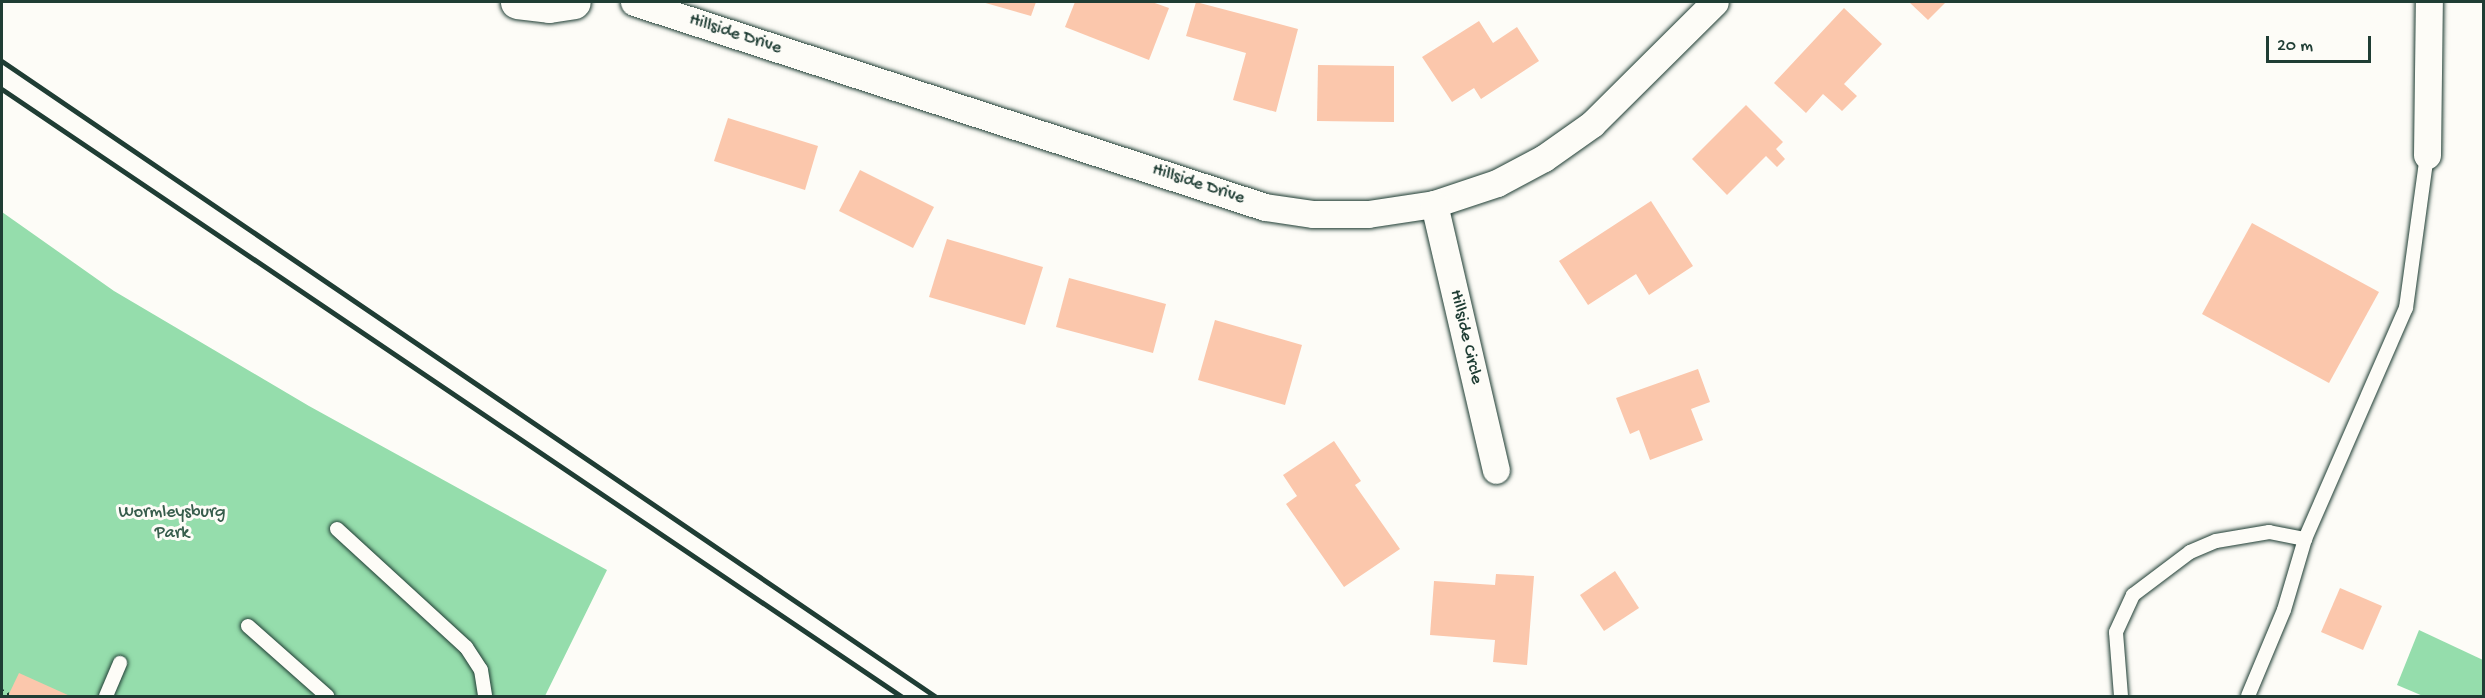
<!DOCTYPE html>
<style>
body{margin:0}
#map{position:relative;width:2485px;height:698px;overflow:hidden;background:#fdfcf7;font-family:"Gochi Hand",sans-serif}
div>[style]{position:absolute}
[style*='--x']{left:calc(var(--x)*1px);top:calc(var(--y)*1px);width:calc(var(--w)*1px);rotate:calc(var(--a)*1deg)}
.green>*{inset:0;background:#95ddac}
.building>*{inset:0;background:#fbc7ac}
.path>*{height:4px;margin-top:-2px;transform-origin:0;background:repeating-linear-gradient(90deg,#1f3d34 0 1.5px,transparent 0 6px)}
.roads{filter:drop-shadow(0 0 2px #1f3d34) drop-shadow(0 0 2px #1f3d34)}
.service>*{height:14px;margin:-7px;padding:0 7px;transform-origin:7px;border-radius:7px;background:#fdfcf7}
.minor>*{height:27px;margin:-13.5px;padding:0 13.5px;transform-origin:13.5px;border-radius:13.5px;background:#fdfcf7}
.tertiary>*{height:33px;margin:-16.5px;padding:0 16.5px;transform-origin:16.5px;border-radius:16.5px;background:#fdfcf7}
.rail>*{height:4.5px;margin:-2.25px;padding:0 2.25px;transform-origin:2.25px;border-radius:2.25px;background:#1f3d34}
span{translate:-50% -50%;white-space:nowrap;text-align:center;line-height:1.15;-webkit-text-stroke:6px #fdfcf7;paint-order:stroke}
.street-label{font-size:18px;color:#1f3d34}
.park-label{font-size:18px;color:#375d4c}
.frame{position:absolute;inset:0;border:3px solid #1f3d34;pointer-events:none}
.scale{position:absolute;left:2266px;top:36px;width:105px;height:27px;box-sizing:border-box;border:3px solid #1f3d34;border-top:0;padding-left:8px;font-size:18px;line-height:21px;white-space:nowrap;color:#1f3d34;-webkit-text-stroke:4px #fdfcf7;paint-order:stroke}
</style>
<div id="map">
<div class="green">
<div style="clip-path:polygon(2px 212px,114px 291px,309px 406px,607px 570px,545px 696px,2px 696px)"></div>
<div style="clip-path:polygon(2419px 630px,2483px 660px,2483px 696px,2423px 696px,2397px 685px)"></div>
</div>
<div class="building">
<div style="clip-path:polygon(982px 2px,1036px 2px,1031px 16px)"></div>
<div style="clip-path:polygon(1075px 2px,1152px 2px,1169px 8px,1149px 60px,1065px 27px)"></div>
<div style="clip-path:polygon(1196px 2px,1298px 29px,1276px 112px,1233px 100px,1246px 53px,1186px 36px)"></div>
<div style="clip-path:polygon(1909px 2px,1946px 2px,1928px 20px)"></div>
<div style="clip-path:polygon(1844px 8px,1882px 44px,1844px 84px,1857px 96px,1842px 111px,1823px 94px,1806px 113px,1774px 83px)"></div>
<div style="clip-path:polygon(1479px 21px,1493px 43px,1517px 27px,1539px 61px,1481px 99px,1474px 88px,1452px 102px,1422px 57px)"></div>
<div style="clip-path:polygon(1318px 65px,1394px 66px,1394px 122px,1317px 121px)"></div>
<div style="clip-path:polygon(1746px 105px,1783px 142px,1776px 149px,1785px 159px,1777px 167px,1766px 156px,1727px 195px,1692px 159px)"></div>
<div style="clip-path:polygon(728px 118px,818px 146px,805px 190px,714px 161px)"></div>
<div style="clip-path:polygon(860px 170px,934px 207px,913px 248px,839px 211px)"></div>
<div style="clip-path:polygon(1651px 201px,1693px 266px,1649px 295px,1636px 274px,1588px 305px,1559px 261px)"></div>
<div style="clip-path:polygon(2252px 223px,2379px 292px,2329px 383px,2202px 314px)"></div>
<div style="clip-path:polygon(947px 239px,1043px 267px,1025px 325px,929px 297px)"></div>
<div style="clip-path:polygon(1069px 278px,1166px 304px,1153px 353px,1056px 327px)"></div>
<div style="clip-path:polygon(1215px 320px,1302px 345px,1285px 405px,1198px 380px)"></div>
<div style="clip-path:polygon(1698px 369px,1710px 402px,1691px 409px,1703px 440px,1650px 460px,1639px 430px,1630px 434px,1616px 398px)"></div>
<div style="clip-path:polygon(1334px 441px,1361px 481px,1355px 485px,1400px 549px,1344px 587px,1286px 504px,1297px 496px,1283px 475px)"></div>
<div style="clip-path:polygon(1615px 571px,1639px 608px,1604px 631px,1580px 595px)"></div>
<div style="clip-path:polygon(1496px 574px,1534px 576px,1527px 665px,1493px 662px,1495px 640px,1430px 635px,1434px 581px,1495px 585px)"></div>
<div style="clip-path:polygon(2340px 588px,2382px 606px,2363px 650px,2321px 632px)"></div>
<div style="clip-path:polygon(19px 673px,70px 696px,8px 696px)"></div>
</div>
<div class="path">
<div style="--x:2;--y:691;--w:8;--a:30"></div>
</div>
<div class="roads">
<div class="service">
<div style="--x:337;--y:529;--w:175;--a:42.5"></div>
<div style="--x:466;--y:647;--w:27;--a:57"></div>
<div style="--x:481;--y:670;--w:26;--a:81"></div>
<div style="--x:248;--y:626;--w:106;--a:41.5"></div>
<div style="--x:106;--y:696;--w:36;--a:-67"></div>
<div style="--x:2121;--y:696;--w:64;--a:-94.5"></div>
<div style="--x:2116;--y:632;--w:41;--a:-65.3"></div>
<div style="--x:2133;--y:595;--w:71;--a:-37"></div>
<div style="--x:2190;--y:552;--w:28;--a:-23"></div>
<div style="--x:2216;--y:541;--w:54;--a:-9.6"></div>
<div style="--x:2269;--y:532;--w:37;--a:11"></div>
<div style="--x:2248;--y:696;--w:93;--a:-67.3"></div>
<div style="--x:2284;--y:610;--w:74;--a:-73.5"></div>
<div style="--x:2305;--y:539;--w:252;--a:-66.4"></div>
<div style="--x:2406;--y:308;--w:154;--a:-82.2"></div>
</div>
<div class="minor">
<div style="--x:634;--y:2;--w:663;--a:18"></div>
<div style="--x:1265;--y:207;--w:49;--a:8.3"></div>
<div style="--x:1313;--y:214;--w:55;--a:0"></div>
<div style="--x:1368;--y:214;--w:67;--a:-8.6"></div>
<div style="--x:1434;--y:204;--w:66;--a:-18.4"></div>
<div style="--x:1497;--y:183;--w:53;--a:-28"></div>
<div style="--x:1544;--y:158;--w:59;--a:-35.3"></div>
<div style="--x:1592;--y:124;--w:173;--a:-44.8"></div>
<div style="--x:2427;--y:155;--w:153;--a:-89.3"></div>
<div style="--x:1434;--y:204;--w:273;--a:76.9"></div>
</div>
<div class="tertiary">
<div style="--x:517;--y:2;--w:32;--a:7"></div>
<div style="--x:549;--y:6;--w:25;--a:-9"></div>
</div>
</div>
<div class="rail">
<div style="--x:2;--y:61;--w:1129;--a:34.24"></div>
<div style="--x:2;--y:89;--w:1085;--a:34.03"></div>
</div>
<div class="street-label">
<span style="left:735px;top:35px;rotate:18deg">Hillside Drive</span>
<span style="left:1198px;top:185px;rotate:18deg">Hillside Drive</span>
<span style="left:1465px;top:337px;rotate:77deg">Hillside Circle</span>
</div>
<div class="park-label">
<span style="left:172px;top:524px">Wormleysburg<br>Park</span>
</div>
<div class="frame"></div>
<div class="scale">20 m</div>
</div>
